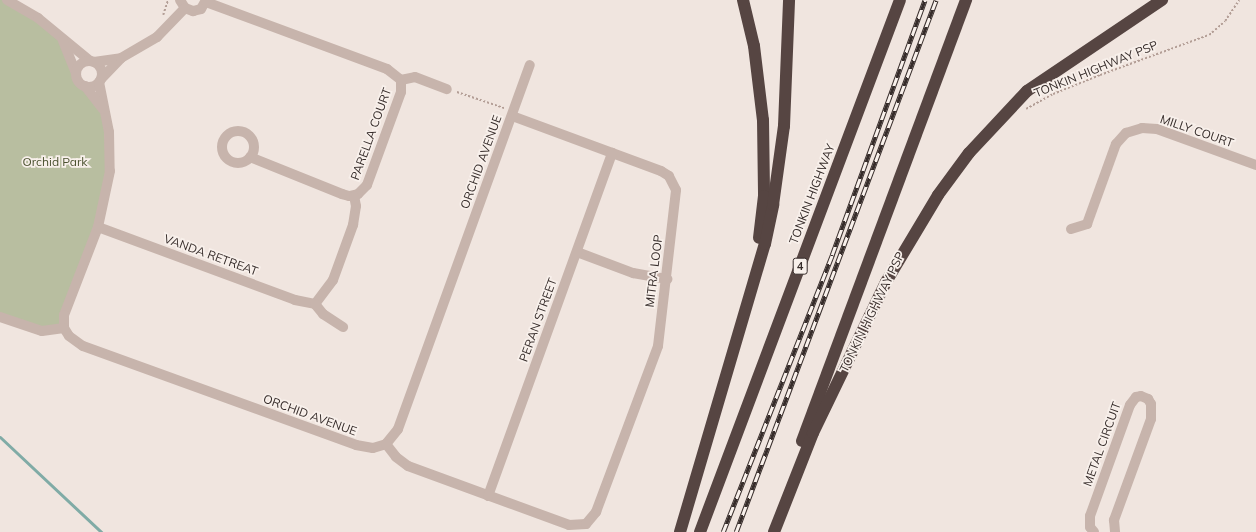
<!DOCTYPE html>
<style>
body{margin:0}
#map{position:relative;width:1256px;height:532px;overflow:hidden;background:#f0e5df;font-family:Mulish,sans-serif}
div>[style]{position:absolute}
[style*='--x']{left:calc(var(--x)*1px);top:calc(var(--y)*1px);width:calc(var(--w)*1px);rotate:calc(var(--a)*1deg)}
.green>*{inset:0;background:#b8bea0}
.stream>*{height:3px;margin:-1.5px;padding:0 1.5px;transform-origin:1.5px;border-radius:1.5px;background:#80aba6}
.path>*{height:1.5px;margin-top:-0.75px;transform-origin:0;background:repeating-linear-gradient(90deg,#b39e96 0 2px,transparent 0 4px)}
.minor>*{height:10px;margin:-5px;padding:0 5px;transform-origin:5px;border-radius:5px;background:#c7b4ac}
.minor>.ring{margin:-5px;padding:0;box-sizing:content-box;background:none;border:10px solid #c7b4ac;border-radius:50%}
.highway>*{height:12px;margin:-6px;padding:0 6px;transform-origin:6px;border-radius:6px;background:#564542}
.rail>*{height:4.5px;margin-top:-2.25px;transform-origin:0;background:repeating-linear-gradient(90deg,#f8f0eb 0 9px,#362c2a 0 18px);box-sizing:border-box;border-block:1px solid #362c2a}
span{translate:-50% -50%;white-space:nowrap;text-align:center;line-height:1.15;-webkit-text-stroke:3.5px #f8f0eb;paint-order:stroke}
.shield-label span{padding:1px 3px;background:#f8f0eb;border:1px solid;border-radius:3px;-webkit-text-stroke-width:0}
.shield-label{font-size:11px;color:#362c2a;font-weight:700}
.street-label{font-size:12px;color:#362c2a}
.park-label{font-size:12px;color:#4b5230}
</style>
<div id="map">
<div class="green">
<div style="clip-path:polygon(0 0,7px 0,63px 41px,78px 81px,103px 109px,108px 186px,63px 321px,51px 331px,0 317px)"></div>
</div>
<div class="stream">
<div style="--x:0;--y:437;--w:139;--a:43.2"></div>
</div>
<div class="path">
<div style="--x:163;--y:15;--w:16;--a:-72"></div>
<div style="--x:457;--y:92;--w:50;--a:18.8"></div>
<div style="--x:1026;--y:109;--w:31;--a:-29"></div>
<div style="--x:1053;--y:94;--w:51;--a:-22"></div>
<div style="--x:1100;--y:75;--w:116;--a:-20.2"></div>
<div style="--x:1209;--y:35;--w:21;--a:-41"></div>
<div style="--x:1225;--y:21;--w:25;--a:-56"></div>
</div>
<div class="minor">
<div style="--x:7;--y:0;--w:36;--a:30"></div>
<div style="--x:38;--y:18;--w:67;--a:39.6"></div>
<div style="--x:180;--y:0;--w:9;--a:58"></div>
<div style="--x:185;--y:8;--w:9;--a:21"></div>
<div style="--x:193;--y:11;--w:8;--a:-14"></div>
<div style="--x:201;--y:9;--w:10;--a:-61"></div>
<div style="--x:206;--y:2;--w:193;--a:20.3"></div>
<div style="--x:387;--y:69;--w:18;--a:38"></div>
<div style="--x:401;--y:80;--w:12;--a:90"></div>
<div style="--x:401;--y:92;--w:99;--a:110.1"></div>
<div style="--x:367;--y:185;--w:13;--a:135"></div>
<div style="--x:358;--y:194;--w:9;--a:167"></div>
<div style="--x:349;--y:196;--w:7;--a:-164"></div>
<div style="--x:342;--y:194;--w:99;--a:-158.1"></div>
<div style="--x:63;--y:41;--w:35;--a:68"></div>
<div class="ring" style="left:76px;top:61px;width:16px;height:16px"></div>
<div style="--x:94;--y:62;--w:27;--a:-8"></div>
<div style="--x:101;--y:79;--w:29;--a:-46"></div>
<div style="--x:121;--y:58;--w:42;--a:-30.3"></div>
<div style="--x:157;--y:37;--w:40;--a:-46"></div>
<div style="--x:401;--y:80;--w:14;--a:-12"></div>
<div style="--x:415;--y:77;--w:34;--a:21"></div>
<div style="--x:99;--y:82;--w:51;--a:78.7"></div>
<div style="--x:109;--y:132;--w:39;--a:89"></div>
<div style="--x:110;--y:171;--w:57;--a:102.1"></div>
<div style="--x:98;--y:227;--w:94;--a:111.1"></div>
<div style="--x:64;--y:315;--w:13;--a:90"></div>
<div style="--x:64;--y:328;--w:9;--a:58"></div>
<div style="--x:69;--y:336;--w:17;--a:36"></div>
<div style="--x:83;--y:346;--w:290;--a:19.9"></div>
<div style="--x:356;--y:445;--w:17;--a:10"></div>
<div style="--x:373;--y:448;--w:14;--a:-17"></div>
<div style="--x:386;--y:444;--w:19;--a:-51"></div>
<div style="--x:398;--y:429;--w:387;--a:-70.1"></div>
<div style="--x:85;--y:86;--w:29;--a:52"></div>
<div class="ring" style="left:222px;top:131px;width:22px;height:22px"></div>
<div style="--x:98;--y:227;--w:210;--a:20.3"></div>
<div style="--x:295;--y:300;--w:20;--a:11"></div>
<div style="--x:315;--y:304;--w:30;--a:-53"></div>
<div style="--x:333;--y:280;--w:59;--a:-70"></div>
<div style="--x:353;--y:225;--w:19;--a:-81"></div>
<div style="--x:356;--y:206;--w:10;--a:-101"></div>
<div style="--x:1071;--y:229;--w:17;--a:-17"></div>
<div style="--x:1087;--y:224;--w:85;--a:-70.1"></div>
<div style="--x:1116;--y:144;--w:15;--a:-48"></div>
<div style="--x:1126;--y:133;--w:17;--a:-17"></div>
<div style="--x:1142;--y:128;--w:15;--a:4"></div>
<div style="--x:1157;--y:129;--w:105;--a:20"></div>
<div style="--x:577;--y:252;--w:60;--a:20.6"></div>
<div style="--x:633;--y:273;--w:35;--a:10"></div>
<div style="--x:315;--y:304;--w:13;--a:51"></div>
<div style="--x:323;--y:314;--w:24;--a:33"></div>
<div style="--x:0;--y:317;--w:44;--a:18.4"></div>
<div style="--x:42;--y:331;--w:22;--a:-8"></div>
<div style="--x:386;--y:444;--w:16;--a:52"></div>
<div style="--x:396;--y:457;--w:15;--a:37"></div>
<div style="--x:408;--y:466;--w:171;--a:20.1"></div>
<div style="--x:569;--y:525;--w:17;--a:-3"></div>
<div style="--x:586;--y:524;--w:16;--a:-50"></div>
<div style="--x:596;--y:512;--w:177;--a:-69.5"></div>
<div style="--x:658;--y:346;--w:157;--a:-83.4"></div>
<div style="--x:676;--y:190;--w:16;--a:-117"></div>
<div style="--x:669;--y:176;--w:9;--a:-148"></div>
<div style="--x:661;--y:171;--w:159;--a:-159.7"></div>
<div style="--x:488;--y:496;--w:365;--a:-70.1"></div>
<div style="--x:1094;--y:532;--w:6;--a:-129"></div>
<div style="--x:1090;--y:527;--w:11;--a:-90"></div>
<div style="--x:1090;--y:516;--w:118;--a:-70.2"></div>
<div style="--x:1130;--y:405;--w:10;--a:-53"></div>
<div style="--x:1136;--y:397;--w:5;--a:-11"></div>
<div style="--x:1141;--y:396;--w:8;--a:23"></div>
<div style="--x:1148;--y:399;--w:6;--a:59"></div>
<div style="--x:1151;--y:404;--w:15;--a:90"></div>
<div style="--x:1151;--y:419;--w:108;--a:110.1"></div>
<div style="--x:1114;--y:520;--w:12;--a:85"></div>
</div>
<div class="highway">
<div style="--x:743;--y:0;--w:47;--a:76.6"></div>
<div style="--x:754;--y:46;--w:75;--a:83.1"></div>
<div style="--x:763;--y:120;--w:76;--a:89.2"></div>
<div style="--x:764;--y:196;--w:42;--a:96.8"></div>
<div style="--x:802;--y:441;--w:471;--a:-69.6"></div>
<div style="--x:680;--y:532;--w:300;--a:-73.6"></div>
<div style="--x:765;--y:244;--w:40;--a:-78"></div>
<div style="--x:773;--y:205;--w:80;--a:-82.1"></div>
<div style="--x:784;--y:126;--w:126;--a:-87.7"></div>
<div style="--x:700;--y:532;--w:568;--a:-69.4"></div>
<div style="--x:774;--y:532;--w:106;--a:-68.5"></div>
<div style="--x:813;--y:433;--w:168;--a:-64.2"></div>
<div style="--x:886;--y:282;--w:101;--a:-59.1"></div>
<div style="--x:938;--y:195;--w:52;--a:-53.6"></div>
<div style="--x:969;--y:153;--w:85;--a:-46.9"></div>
<div style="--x:1027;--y:91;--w:163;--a:-34"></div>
</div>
<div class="rail">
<div style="--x:723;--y:532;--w:298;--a:-68.5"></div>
<div style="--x:832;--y:255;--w:271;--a:-70"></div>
<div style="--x:736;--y:532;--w:568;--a:-69.4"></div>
</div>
<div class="shield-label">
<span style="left:800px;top:266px">4</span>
</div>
<div class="street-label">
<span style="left:1096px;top:69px;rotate:-22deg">TONKIN HIGHWAY PSP</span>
<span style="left:1197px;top:131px;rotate:19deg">MILLY COURT</span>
<span style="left:371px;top:134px;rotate:-70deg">PARELLA COURT</span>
<span style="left:481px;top:162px;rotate:-70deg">ORCHID AVENUE</span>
<span style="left:812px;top:194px;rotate:-69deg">TONKIN HIGHWAY</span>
<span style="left:211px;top:255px;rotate:20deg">VANDA RETREAT</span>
<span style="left:654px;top:271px;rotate:-83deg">MITRA LOOP</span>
<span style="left:872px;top:312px;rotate:-64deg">TONKIN HIGHWAY PSP</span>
<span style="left:538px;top:320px;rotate:-70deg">PERAN STREET</span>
<span style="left:310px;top:415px;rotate:20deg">ORCHID AVENUE</span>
<span style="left:1102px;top:444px;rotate:-70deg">METAL CIRCUIT</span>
</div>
<div class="park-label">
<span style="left:55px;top:162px">Orchid Park</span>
</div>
</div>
